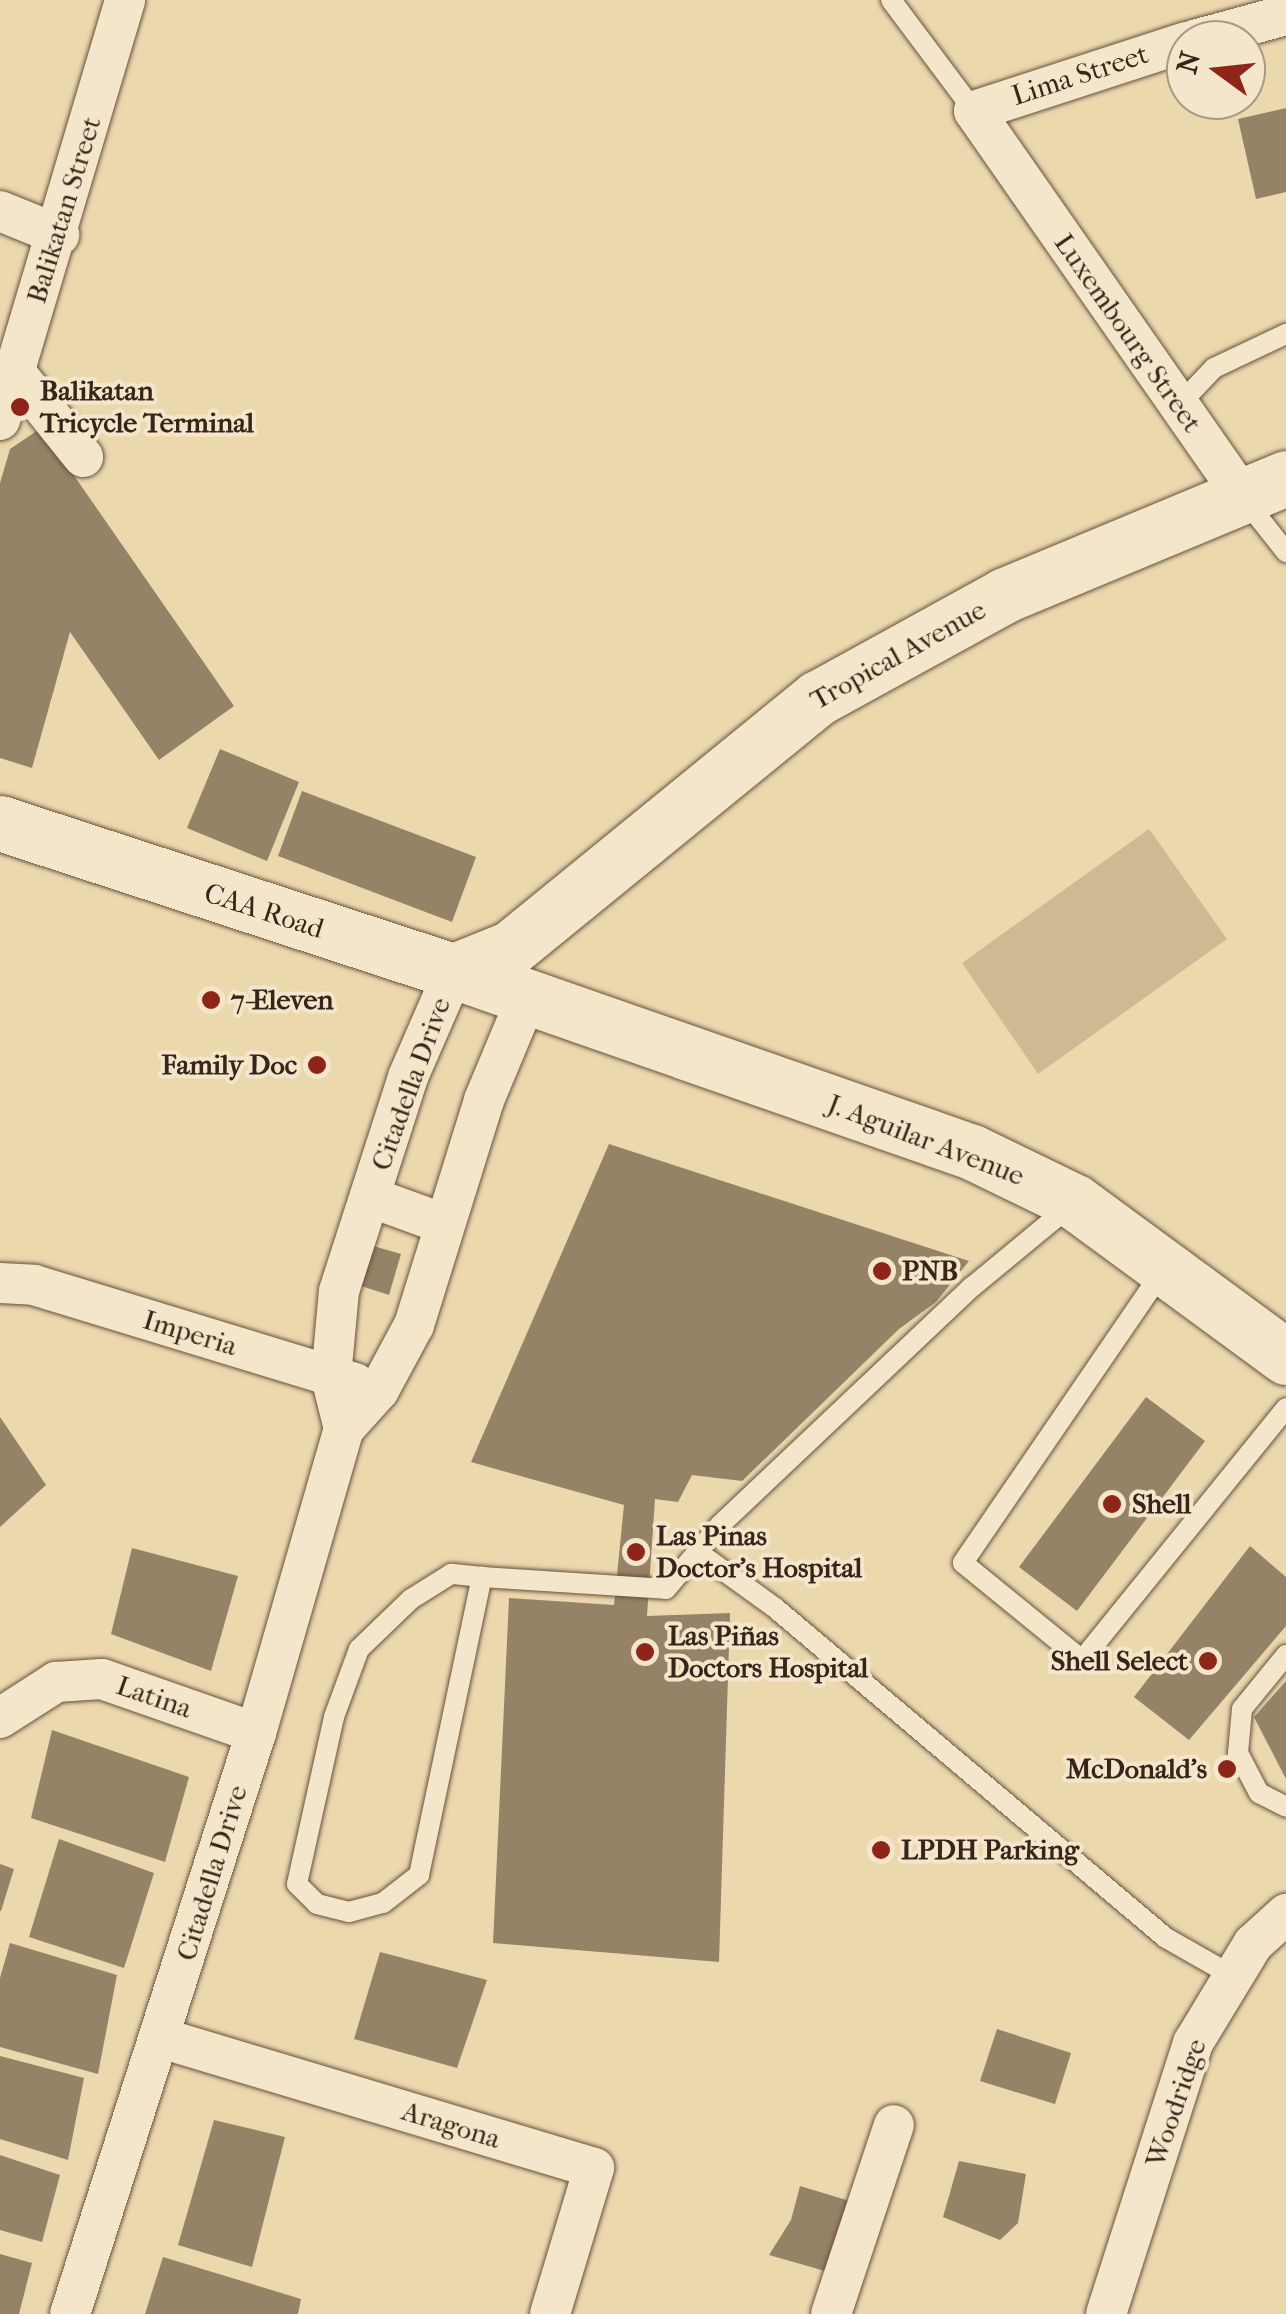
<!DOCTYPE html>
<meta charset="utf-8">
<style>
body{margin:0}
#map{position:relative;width:1286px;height:2314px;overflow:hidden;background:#ecd8ad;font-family:"IM FELL French Canon",serif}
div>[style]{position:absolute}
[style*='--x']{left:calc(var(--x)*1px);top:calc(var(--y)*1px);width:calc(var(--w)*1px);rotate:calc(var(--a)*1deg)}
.green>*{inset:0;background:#ceb994}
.building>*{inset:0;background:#968266}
.roads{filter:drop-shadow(0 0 2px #66513f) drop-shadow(0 0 2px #66513f)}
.lane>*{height:20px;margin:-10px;padding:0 10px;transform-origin:10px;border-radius:10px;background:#f3e6ca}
.street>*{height:40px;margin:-20px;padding:0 20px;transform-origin:20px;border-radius:20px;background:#f3e6ca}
.secondary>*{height:55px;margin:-27.5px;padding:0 27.5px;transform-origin:27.5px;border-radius:27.5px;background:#f3e6ca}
.dots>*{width:28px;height:28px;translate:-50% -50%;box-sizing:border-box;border:5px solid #f3e6ca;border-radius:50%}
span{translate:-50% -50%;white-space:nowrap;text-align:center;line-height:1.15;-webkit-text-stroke:8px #f3e6ca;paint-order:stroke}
.street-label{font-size:28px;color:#39241a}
.poi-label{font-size:28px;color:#39241a;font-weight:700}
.left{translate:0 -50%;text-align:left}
.right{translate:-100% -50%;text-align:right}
.north{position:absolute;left:1166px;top:20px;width:100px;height:100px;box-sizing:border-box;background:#f3e6ca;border:2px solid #a99884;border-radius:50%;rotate:285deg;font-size:28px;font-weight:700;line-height:40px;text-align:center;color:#39241a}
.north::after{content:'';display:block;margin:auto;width:35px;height:45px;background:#8f2418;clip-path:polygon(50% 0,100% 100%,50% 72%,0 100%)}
</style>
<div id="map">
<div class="green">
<div style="clip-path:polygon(1149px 829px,1227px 939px,1038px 1074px,962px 963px)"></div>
</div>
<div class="building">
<div style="clip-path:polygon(1286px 108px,1286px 192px,1256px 199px,1238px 119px)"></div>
<div style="clip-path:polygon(41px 428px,234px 706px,159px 760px,70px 632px,32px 768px,0 758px,0 483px,10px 449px)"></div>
<div style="clip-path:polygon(220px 749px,299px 782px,267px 861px,187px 828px)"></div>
<div style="clip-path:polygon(302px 791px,476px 857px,452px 922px,278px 856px)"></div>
<div style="clip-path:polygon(609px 1144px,969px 1261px,936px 1302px,899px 1329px,742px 1481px,692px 1475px,678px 1502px,655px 1499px,647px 1616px,730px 1613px,719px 1962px,493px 1943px,509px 1598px,614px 1605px,624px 1505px,471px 1462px)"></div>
<div style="clip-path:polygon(370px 1245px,401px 1254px,389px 1295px,358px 1285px)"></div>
<div style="clip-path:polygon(1146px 1397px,1205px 1441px,1077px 1611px,1019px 1567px)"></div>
<div style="clip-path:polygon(0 1417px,46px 1485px,0 1527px)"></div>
<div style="clip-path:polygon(1250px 1546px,1286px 1577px,1286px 1626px,1189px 1740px,1134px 1697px)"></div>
<div style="clip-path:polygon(132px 1548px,238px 1576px,211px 1671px,111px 1634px)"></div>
<div style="clip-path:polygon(1286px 1681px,1286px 1779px,1254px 1717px)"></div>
<div style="clip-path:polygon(52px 1730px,189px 1777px,165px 1862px,31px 1818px)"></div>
<div style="clip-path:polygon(59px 1839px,154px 1873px,124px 1968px,29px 1937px)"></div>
<div style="clip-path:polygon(0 1864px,14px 1869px,1px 1911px,0 1911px)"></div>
<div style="clip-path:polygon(10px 1943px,117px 1975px,98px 2074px,0 2047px,0 1978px)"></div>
<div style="clip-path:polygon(380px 1952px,487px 1980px,457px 2068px,354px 2039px)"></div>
<div style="clip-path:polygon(997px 2029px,1071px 2053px,1055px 2104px,980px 2081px)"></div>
<div style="clip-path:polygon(0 2056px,84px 2078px,68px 2160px,0 2139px)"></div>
<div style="clip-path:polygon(214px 2120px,285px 2137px,252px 2267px,178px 2245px)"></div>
<div style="clip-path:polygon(0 2155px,60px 2175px,42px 2242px,0 2230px)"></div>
<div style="clip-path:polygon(959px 2161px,1026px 2174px,1018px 2223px,1000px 2240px,943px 2217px)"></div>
<div style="clip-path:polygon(800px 2186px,853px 2202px,832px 2273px,769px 2255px,791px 2220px)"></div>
<div style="clip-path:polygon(0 2254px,32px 2263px,19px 2314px,0 2314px)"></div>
<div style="clip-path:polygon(163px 2257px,301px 2299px,298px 2314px,145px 2314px)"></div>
</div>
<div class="roads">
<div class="lane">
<div style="--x:891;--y:0;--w:139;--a:53.2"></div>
<div style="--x:1179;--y:405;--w:51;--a:-46.6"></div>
<div style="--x:1214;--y:368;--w:80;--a:-25.3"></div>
<div style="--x:1244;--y:499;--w:68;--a:51.6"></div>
<div style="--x:1164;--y:1269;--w:356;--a:124.4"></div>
<div style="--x:963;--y:1563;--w:154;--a:39.2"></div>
<div style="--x:1082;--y:1660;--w:324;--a:-51"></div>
<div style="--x:699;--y:1553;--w:92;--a:35.8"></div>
<div style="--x:774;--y:1607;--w:513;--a:40.18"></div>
<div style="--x:1166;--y:1938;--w:75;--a:29.6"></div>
<div style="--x:482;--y:1577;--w:31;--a:-174"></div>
<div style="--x:451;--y:1574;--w:47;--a:148"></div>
<div style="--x:411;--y:1599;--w:72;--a:136.1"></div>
<div style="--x:359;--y:1649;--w:72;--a:110.2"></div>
<div style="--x:334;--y:1717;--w:171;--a:102.5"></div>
<div style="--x:297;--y:1884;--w:28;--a:45"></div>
<div style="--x:317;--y:1904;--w:33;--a:14"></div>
<div style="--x:349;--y:1912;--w:35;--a:-15"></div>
<div style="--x:383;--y:1903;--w:46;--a:-37.9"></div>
<div style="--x:419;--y:1875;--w:305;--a:-78.1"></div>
<div style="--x:482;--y:1577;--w:184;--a:3.7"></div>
<div style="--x:666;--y:1589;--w:84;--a:-49.8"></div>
<div style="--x:720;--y:1525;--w:347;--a:-43.4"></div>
<div style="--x:972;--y:1287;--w:127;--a:-39.6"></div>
<div style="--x:1286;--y:1655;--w:70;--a:129.2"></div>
<div style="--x:1242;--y:1709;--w:44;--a:95.2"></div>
<div style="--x:1238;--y:1753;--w:45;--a:62.3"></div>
<div style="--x:1259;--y:1793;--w:30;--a:27"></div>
</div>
<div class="street">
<div style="--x:1194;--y:40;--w:95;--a:-15.2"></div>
<div style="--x:1186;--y:42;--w:223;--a:162"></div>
<div style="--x:974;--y:111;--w:465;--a:55.1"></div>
<div style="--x:0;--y:211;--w:64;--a:22.1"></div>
<div style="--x:15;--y:372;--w:109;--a:51.3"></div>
<div style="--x:0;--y:420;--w:438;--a:-73.4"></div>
<div style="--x:370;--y:1197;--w:79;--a:20"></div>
<div style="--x:0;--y:1283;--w:34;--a:3"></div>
<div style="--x:34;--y:1285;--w:336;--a:17"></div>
<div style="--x:344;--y:1429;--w:54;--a:-104"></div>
<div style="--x:331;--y:1377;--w:86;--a:-84.7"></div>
<div style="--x:339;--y:1291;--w:225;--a:-72.1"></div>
<div style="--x:408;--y:1077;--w:116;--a:-66.5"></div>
<div style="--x:0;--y:1718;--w:67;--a:-32.7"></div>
<div style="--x:56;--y:1682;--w:46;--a:-3.7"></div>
<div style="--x:102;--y:1679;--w:163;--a:19.3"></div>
<div style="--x:161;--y:2038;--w:452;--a:16.7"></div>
<div style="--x:594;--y:2168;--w:152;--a:106.8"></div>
<div style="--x:70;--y:2314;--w:610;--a:-72.25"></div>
<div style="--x:256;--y:1733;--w:316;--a:-73.9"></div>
<div style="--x:344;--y:1429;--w:52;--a:-48.1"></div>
<div style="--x:379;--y:1390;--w:74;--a:-61.7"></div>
<div style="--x:414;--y:1325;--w:236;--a:-72.7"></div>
<div style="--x:484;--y:1100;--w:112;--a:-67.3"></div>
<div style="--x:831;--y:2314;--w:199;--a:-71.6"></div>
<div style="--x:1106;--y:2314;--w:285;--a:-72.2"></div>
<div style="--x:1193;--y:2043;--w:116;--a:-58.8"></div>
<div style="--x:1253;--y:1944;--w:45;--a:-42.3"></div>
</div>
<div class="secondary">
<div style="--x:0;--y:823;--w:478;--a:18.1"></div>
<div style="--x:454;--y:971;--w:549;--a:19.26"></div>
<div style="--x:972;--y:1152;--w:114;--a:25.9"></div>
<div style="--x:1075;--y:1202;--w:262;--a:36.3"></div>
<div style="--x:454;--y:971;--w:61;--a:-22"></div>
<div style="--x:511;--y:948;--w:396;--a:-39.2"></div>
<div style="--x:818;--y:698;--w:213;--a:-28.8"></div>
<div style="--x:1005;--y:595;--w:304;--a:-22.6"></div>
</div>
</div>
<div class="dots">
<div style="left:20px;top:407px;background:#8f2418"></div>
<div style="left:211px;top:1000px;background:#8f2418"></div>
<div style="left:317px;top:1065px;background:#8f2418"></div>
<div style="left:882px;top:1271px;background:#8f2418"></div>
<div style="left:1112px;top:1504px;background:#8f2418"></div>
<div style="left:636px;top:1552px;background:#8f2418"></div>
<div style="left:645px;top:1652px;background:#8f2418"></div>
<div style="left:1208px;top:1661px;background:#8f2418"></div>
<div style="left:1227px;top:1769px;background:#8f2418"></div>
<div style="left:881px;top:1850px;background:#8f2418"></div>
</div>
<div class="street-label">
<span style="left:1080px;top:75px;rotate:-18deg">Lima Street</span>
<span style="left:64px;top:210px;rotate:-73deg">Balikatan Street</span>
<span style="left:1128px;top:333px;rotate:55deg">Luxembourg Street</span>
<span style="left:898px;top:655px;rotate:-29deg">Tropical Avenue</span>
<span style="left:264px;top:911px;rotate:18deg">CAA Road</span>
<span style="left:411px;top:1084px;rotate:-70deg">Citadella Drive</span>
<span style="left:926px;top:1140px;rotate:21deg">J. Aguilar Avenue</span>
<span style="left:190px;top:1333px;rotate:17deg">Imperia</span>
<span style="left:154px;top:1697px;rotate:19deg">Latina</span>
<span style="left:212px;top:1873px;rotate:-73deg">Citadella Drive</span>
<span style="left:1176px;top:2103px;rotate:-71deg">Woodridge</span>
<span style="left:451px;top:2125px;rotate:17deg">Aragona</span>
</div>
<div class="poi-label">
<span class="left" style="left:40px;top:407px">Balikatan<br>Tricycle Terminal</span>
<span class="left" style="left:231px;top:1000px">7-Eleven</span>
<span class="right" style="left:297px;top:1065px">Family Doc</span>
<span class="left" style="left:902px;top:1271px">PNB</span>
<span class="left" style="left:1132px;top:1504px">Shell</span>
<span class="left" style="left:656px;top:1552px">Las Pinas<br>Doctor's Hospital</span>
<span class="left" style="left:668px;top:1652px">Las Piñas<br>Doctors Hospital</span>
<span class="right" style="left:1188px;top:1661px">Shell Select</span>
<span class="right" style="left:1207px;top:1769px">McDonald's</span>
<span class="left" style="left:901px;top:1850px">LPDH Parking</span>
</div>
<div class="north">N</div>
</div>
